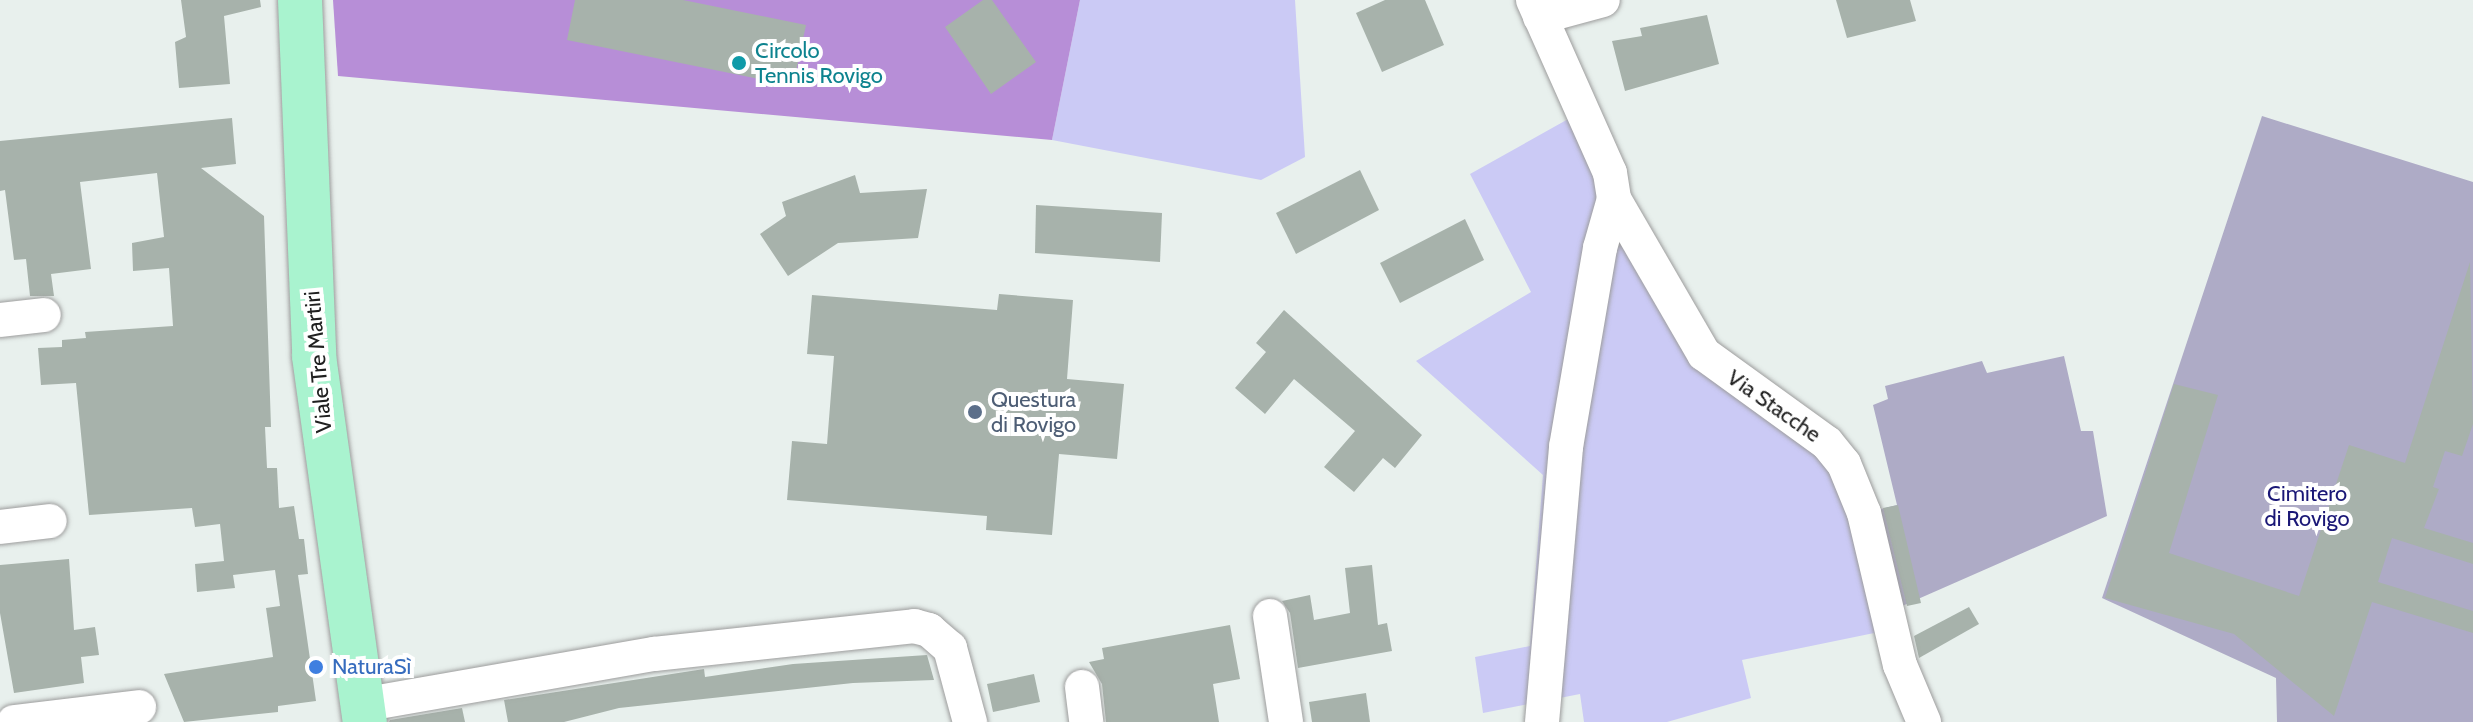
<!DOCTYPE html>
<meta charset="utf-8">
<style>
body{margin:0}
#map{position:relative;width:2473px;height:722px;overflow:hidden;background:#e8f0ed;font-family:Cabin,sans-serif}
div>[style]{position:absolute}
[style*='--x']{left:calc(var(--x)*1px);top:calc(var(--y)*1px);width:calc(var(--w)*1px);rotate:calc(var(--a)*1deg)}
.cemetery>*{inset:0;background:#aeabc6}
.park>*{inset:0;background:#cbcaf5}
.pitch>*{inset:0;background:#b78ed7}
.building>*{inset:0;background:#a7b2ab}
.roads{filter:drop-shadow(0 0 2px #9d9d9d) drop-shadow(0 0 2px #9d9d9d)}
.minor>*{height:34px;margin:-17px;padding:0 17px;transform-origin:17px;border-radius:17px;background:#fff}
.major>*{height:44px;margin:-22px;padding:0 22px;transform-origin:22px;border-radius:22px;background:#a9f3cf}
.dots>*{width:22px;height:22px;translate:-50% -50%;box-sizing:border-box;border:4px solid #fff;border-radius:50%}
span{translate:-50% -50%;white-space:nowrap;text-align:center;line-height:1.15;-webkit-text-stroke:8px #fff;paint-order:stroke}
.culture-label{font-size:22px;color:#0d838f}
.left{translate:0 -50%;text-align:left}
.street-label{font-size:22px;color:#202020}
.service-label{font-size:22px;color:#4e5e75}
.park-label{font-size:22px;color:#1a1776}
.shop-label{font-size:22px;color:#366cbe}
</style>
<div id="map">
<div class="cemetery">
<div style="clip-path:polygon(2262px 116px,2473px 182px,2473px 722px,2277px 722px,2276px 678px,2102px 598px)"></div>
<div style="clip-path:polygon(2064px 356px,2081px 431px,2093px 431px,2107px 516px,1893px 610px,1869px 512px,1897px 505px,1873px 405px,1888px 399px,1885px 386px,1982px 361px,1987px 373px)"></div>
</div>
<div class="park">
<div style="clip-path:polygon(1080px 0,1295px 0,1305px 157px,1261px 180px,1052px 140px)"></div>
<div style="clip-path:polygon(1570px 118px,1631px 259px,1682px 341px,1832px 469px,1851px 503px,1879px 632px,1742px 660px,1751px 698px,1667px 722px,1584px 722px,1580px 694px,1483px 713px,1475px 657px,1530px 646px,1543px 475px,1416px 361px,1531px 292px,1470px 174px)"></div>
</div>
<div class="pitch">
<div style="clip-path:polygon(333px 0,1080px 0,1052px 140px,338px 76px)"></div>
</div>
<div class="building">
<div style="clip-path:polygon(181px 0,260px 0,261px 7px,224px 16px,230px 84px,179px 88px,175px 42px,186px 37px)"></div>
<div style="clip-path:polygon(575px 0,683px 0,806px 25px,793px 86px,567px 40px)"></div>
<div style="clip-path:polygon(983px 0,992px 0,1036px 62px,991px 94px,945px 27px)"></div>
<div style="clip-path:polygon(1385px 0,1425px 0,1444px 45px,1382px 72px,1356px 13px)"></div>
<div style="clip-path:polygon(1836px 0,1910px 0,1916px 21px,1847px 38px)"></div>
<div style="clip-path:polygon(1707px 15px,1719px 64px,1625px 91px,1612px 41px,1642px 36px,1640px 28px)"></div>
<div style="clip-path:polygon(232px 118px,236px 164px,201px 168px,264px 216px,271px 427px,265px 427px,267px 468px,277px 468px,279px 508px,294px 506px,299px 539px,304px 539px,308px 574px,298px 575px,316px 701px,278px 706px,278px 712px,184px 722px,164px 674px,273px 657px,266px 608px,280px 606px,275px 570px,233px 575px,235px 588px,197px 592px,195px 564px,224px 561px,220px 524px,195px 527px,192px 508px,89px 515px,76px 383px,41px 385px,38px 348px,62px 347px,62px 340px,86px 338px,85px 332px,173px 326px,169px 268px,133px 271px,132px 243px,164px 237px,157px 173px,80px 182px,91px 269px,51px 274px,54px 296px,30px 296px,26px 259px,14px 260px,5px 190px,0 191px,0 141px)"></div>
<div style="clip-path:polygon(1360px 170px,1379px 210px,1296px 254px,1276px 213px)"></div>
<div style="clip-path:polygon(855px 175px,860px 193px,927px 189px,918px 238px,838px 243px,788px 276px,760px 234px,786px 216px,782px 202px)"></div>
<div style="clip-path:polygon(1036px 205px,1162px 213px,1160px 262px,1035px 253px)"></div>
<div style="clip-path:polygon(1465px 219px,1484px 260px,1400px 303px,1380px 263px)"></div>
<div style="clip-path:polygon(2470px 262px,2473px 424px,2462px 456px,2445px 451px,2433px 487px,2439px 489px,2424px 528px,2473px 543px,2473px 564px,2392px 538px,2378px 582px,2473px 611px,2473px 633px,2372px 602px,2334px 716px,2234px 634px,2105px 598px,2174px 384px,2218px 395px,2169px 553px,2299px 596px,2349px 445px,2405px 463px)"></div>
<div style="clip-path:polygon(999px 294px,1073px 300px,1067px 379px,1124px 384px,1117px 459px,1059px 454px,1052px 535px,986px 530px,987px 516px,787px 500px,792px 441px,827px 444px,834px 356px,807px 354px,812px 295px,997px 310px)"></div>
<div style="clip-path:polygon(1284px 310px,1422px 435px,1395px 468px,1383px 458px,1354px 492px,1324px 467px,1355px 431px,1294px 379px,1265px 414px,1235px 388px,1266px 352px,1256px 343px)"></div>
<div style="clip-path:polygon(1898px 505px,1921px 603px,1907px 606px,1883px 508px)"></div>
<div style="clip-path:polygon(69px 559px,74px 630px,95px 627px,99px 655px,81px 657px,84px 683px,14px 693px,0 613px,0 565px)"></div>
<div style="clip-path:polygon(1372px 565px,1378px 625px,1387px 623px,1392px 651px,1298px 668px,1290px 613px,1282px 601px,1310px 595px,1314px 620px,1350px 613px,1345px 568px)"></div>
<div style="clip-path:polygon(1969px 607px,1979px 624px,1919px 658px,1914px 636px)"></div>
<div style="clip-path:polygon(1230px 625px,1240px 679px,1213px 684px,1219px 722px,1106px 722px,1102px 684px,1089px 662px,1104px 659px,1102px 648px)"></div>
<div style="clip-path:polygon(927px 655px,934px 680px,853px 683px,619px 708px,564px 722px,508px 722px,504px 700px,704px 669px,705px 677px,793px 664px)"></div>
<div style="clip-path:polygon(1034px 674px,1040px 702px,993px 712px,987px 684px)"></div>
<div style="clip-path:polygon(1366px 693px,1370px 722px,1312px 722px,1309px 702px)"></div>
<div style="clip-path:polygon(462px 708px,465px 722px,389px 722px,390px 720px)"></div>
</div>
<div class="roads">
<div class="minor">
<div style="--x:1533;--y:0;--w:189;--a:66"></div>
<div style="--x:1610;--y:173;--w:26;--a:81"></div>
<div style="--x:1614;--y:199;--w:179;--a:59.9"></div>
<div style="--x:1704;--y:354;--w:152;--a:35.9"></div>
<div style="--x:1827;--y:443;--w:27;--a:51"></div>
<div style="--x:1844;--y:464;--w:53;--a:67.8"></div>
<div style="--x:1864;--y:513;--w:156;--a:76.7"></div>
<div style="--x:1900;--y:665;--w:62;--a:67.2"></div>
<div style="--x:1540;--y:17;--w:65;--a:-15.1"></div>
<div style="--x:0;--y:320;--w:44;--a:-6.5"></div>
<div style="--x:0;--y:527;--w:50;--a:-6.8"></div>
<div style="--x:1270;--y:616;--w:107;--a:81.4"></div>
<div style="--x:1082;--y:687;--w:35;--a:83"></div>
<div style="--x:361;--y:705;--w:297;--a:-9.9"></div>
<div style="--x:654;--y:654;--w:262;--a:-6.1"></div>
<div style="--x:914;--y:626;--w:16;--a:15"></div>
<div style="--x:929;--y:630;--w:28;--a:41"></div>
<div style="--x:950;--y:648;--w:77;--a:74.9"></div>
<div style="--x:14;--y:722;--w:126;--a:-6.8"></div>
<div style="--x:1542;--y:722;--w:276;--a:-85"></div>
<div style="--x:1566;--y:447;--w:202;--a:-80.3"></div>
<div style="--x:1600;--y:248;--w:51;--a:-74.1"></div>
</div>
<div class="major">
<div style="--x:300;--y:0;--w:356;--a:87.7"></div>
<div style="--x:314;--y:356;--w:370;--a:82.1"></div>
</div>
</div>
<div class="dots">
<div style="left:739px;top:63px;background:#0f9aa8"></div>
<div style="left:975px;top:412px;background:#5c6f8a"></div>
<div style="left:316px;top:667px;background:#3f7fe0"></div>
</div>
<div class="culture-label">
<span class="left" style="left:755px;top:63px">Circolo<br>Tennis Rovigo</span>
</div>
<div class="street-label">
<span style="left:318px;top:362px;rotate:-95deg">Viale Tre Martiri</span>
<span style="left:1774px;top:406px;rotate:35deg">Via Stacche</span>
</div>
<div class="service-label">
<span class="left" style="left:991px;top:412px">Questura<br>di Rovigo</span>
</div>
<div class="park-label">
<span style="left:2307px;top:506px">Cimitero<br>di Rovigo</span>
</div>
<div class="shop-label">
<span class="left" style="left:332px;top:667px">NaturaSì</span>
</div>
</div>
